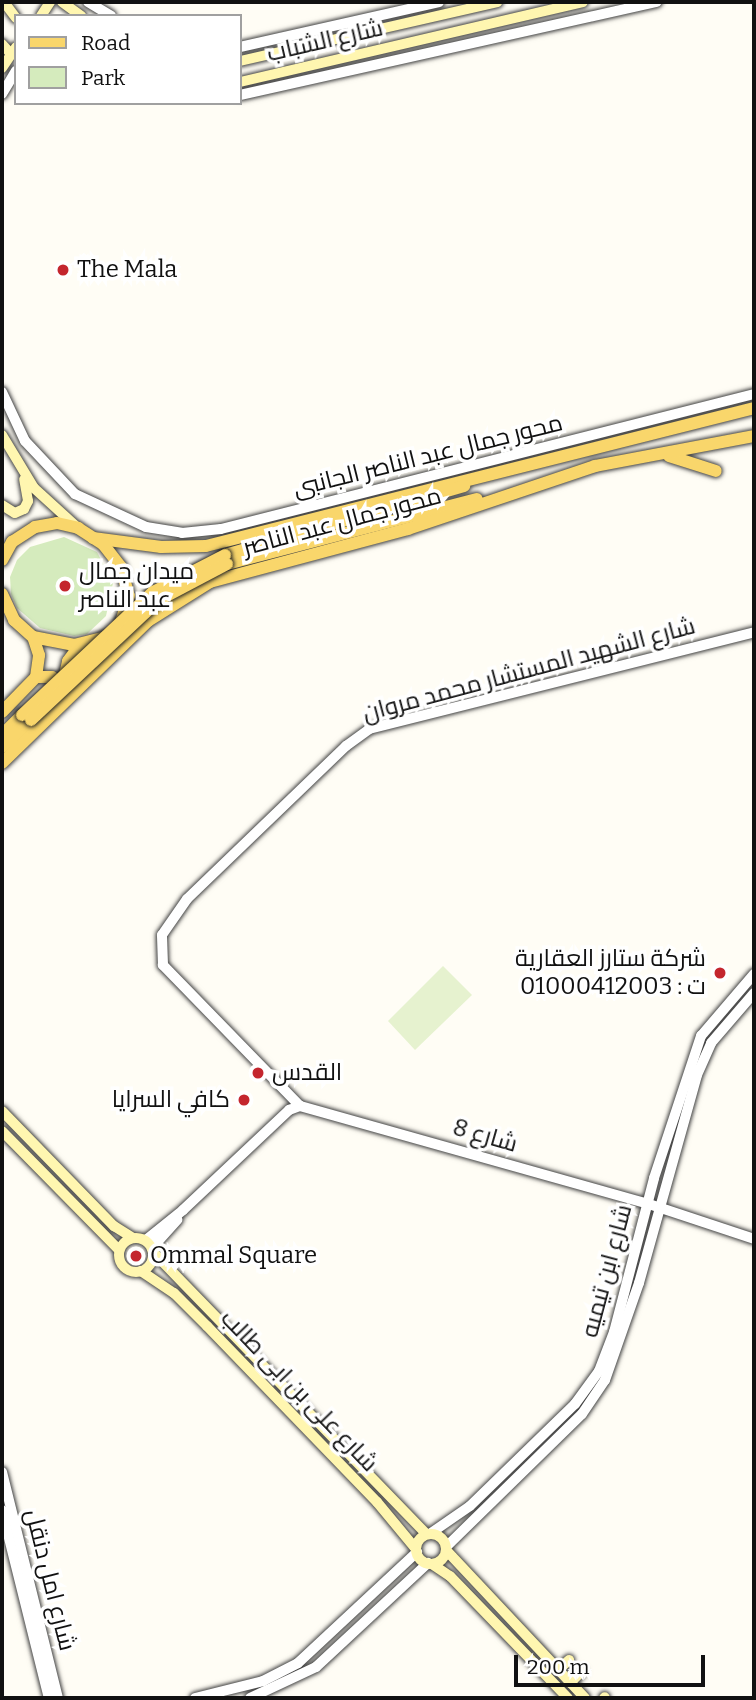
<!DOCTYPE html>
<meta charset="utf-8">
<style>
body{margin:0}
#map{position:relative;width:756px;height:1700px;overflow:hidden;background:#fffdf5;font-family:Bitter,Cairo,serif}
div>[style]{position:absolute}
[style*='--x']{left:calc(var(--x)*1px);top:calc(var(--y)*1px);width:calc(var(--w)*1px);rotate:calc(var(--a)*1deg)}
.green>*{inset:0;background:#d5ebbd}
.pitch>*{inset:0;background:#e6f2cf}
.roads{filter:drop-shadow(0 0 2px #444) drop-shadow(0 0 2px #444)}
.tertiary>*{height:10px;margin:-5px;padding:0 5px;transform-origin:5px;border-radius:5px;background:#fff}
.secondary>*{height:10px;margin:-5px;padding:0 5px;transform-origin:5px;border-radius:5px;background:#fff6b0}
.secondary>.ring{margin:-5px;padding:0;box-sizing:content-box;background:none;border:10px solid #fff6b0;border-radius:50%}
.primary>*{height:12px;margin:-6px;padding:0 6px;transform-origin:6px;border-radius:6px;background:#f9d66b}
.bridges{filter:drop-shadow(0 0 2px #222) drop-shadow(0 0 2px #222)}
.primary-bridge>*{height:12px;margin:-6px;padding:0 6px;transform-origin:6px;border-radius:6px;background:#f9d66b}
.dots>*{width:19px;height:19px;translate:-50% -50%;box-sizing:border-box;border:4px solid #fff;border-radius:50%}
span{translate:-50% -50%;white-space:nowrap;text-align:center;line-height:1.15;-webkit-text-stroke:7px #fff;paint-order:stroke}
.street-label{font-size:24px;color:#111}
.poi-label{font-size:24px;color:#111}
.left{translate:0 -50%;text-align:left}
.right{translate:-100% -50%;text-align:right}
.frame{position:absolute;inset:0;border:4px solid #111;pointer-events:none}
.legend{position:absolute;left:14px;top:14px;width:228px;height:91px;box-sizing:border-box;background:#fff;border:2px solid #a0a0a0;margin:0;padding:9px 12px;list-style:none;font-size:21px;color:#111}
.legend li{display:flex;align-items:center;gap:14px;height:35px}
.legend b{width:35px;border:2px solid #a0a0a0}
.scale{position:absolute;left:514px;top:1655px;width:191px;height:32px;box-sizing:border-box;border:4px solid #111;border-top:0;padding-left:9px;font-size:21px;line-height:24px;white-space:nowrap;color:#111;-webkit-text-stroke:5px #fff;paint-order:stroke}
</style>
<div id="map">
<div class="green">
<div style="clip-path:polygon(64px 537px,97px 552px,113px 583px,106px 616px,87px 634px,74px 636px,40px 628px,17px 608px,11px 594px,10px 577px,17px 560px,30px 547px)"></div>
</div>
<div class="pitch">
<div style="clip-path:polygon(443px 966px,472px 995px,415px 1050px,388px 1021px)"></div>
</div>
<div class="roads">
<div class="tertiary">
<div style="--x:88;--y:2;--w:27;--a:31"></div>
<div style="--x:240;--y:47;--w:204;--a:-12.7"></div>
<div style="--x:2;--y:94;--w:27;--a:-59"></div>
<div style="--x:240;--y:95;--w:427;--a:-12.6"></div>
<div style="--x:2;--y:392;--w:54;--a:64.9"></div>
<div style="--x:25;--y:441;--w:73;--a:46.7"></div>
<div style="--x:75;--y:494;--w:78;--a:24.9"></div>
<div style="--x:146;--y:527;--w:36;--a:9"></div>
<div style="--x:182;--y:533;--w:39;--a:-6"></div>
<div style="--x:221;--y:529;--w:550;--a:-14.21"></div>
<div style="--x:300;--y:1106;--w:197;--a:-134.2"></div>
<div style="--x:163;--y:965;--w:30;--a:-92"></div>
<div style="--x:162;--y:935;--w:44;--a:-55.2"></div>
<div style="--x:187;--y:899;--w:221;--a:-43.9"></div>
<div style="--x:346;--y:746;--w:29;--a:-36"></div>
<div style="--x:369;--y:729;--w:397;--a:-14.1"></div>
<div style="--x:146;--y:1240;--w:48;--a:-39"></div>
<div style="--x:183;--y:1210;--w:146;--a:-43.3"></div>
<div style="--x:289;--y:1110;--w:12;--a:-20"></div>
<div style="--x:300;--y:1106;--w:359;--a:15.7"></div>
<div style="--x:646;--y:1203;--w:114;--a:18.4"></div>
<div style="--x:152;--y:1248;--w:38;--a:-48"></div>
<div style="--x:2;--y:1472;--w:233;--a:76.1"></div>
<div style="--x:2;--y:1510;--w:194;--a:76"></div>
<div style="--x:431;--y:1533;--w:47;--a:-34.7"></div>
<div style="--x:470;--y:1506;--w:146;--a:-44.2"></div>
<div style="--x:575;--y:1404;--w:41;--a:-54"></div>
<div style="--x:599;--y:1371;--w:42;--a:-69"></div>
<div style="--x:614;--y:1332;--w:159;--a:-75.4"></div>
<div style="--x:654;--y:1178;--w:150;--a:-71.7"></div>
<div style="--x:701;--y:1036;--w:82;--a:-49.5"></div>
<div style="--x:446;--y:1547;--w:190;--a:-44.4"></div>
<div style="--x:582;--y:1414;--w:41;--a:-55.9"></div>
<div style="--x:605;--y:1380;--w:103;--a:-70.7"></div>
<div style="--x:639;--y:1283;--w:216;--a:-74.4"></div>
<div style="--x:697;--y:1075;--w:35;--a:-66"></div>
<div style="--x:711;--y:1043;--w:66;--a:-49.3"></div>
<div style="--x:195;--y:1698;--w:70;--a:-14"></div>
<div style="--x:263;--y:1681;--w:39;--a:-27"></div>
<div style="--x:298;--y:1663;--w:163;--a:-43"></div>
<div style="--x:250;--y:1698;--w:73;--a:-25.2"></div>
<div style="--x:316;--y:1667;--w:153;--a:-42.9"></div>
</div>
<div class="secondary">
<div style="--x:4;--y:2;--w:20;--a:53"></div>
<div style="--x:62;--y:2;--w:24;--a:36"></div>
<div style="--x:41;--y:16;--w:17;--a:-57"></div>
<div style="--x:2;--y:44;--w:13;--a:48"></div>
<div style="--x:240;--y:61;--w:264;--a:-12.9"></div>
<div style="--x:2;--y:68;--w:25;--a:-56"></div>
<div style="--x:240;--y:82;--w:352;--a:-13.1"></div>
<div style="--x:2;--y:435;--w:62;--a:58.9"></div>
<div style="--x:34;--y:488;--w:59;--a:42.3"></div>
<div style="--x:2;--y:505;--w:15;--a:32"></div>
<div style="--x:15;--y:513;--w:10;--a:-24"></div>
<div style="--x:24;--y:509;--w:9;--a:-63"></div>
<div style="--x:28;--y:501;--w:22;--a:-100"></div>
<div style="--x:2;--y:1111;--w:161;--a:45.8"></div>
<div style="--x:114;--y:1226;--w:22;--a:32"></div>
<div style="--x:2;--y:1131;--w:167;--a:45.5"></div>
<div class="ring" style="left:119px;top:1238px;width:24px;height:24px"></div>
<div style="--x:154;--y:1253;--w:391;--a:45.9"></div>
<div style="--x:141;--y:1271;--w:40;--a:34"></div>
<div style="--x:174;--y:1293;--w:47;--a:45"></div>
<div style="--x:207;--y:1326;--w:245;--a:46"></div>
<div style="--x:377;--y:1502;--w:61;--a:50.3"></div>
<div class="ring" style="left:416px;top:1534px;width:20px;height:20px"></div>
<div style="--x:446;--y:1550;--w:203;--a:46.8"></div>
<div style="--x:432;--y:1564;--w:22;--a:34"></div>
<div style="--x:450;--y:1576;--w:170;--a:46"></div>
<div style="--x:558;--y:1670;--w:15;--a:-42"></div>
<div style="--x:570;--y:1683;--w:16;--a:-45"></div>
<div style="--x:604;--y:1698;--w:1;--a:-45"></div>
</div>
<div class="primary">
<div style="--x:669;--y:456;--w:49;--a:17.7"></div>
<div style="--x:93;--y:538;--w:69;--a:7.5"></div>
<div style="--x:161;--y:547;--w:45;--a:-1.3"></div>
<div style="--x:206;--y:546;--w:565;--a:-14.13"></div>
<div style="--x:225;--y:555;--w:249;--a:-16.1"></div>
<div style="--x:2;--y:560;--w:21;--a:-61"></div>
<div style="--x:12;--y:542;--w:27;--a:-33"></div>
<div style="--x:35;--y:527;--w:22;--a:-10"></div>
<div style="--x:57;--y:523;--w:22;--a:13"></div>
<div style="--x:78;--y:528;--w:30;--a:33"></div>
<div style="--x:103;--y:544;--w:29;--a:52"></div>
<div style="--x:121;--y:567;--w:30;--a:75"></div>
<div style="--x:129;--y:596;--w:27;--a:107"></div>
<div style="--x:227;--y:564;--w:258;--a:-14.6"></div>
<div style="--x:2;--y:594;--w:29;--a:65"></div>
<div style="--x:14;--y:620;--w:25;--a:42"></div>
<div style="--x:33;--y:637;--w:42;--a:11"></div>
<div style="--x:74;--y:645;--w:32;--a:-14"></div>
<div style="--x:36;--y:677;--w:16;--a:0"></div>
<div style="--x:52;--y:677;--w:18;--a:52"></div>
<div style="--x:64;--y:679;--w:18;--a:-77"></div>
<div style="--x:68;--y:661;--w:21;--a:-53"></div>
<div style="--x:2;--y:712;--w:49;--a:-45.8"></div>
<div style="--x:36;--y:677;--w:22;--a:-82"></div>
<div style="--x:39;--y:655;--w:19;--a:-108"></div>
<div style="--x:2;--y:735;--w:28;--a:-45"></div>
<div style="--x:2;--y:747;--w:40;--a:-43"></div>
<div style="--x:2;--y:763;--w:204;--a:-44.2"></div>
<div style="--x:148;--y:621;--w:73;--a:-32.2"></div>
<div style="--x:210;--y:582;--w:205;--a:-15"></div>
<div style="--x:408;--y:529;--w:197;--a:-18.6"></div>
<div style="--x:595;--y:466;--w:162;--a:-10.7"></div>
</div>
</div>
<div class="bridges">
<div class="primary-bridge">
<div style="--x:22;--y:715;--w:180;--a:-43.2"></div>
<div style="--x:153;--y:592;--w:81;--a:-27.2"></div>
<div style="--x:31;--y:720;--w:175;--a:-43.2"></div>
<div style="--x:159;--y:600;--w:77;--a:-27.9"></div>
</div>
</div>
<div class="dots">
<div style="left:63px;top:270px;background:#c4262e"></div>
<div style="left:65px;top:586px;background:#c4262e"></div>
<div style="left:720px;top:973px;background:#c4262e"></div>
<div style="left:258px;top:1073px;background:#c4262e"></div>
<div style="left:244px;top:1100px;background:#c4262e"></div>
<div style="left:136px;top:1256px;background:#c4262e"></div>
</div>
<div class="street-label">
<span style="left:325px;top:41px;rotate:-13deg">شارع الشباب</span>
<span style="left:428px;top:456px;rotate:-14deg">محور جمال عبد الناصر الجانبى</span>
<span style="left:342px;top:522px;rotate:-15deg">محور جمال عبد الناصر</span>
<span style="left:529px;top:670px;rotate:-15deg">شارع الشهيد المستشار محمد مروان</span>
<span style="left:485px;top:1136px;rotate:16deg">شارع 8</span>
<span style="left:607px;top:1271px;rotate:-75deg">شارع ابن تيميه</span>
<span style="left:299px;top:1391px;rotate:46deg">شارع على بن ابى طالب</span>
<span style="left:50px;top:1580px;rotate:76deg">شارع امل دنقل</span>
</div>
<div class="poi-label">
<span class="left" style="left:77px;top:270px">The Mala</span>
<span class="left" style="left:79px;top:586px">ميدان جمال<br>عبد الناصر</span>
<span class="right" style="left:706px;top:973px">شركة ستارز العقارية<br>ت : 01000412003</span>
<span class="left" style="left:272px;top:1073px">القدس</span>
<span class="right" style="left:230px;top:1100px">كافي السرايا</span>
<span class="left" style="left:150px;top:1256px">Ommal Square</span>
</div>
<div class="frame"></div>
<ul class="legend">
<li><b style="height:9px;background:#f9d66b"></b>Road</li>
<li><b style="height:19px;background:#d5ebbd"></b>Park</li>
</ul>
<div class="scale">200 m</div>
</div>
